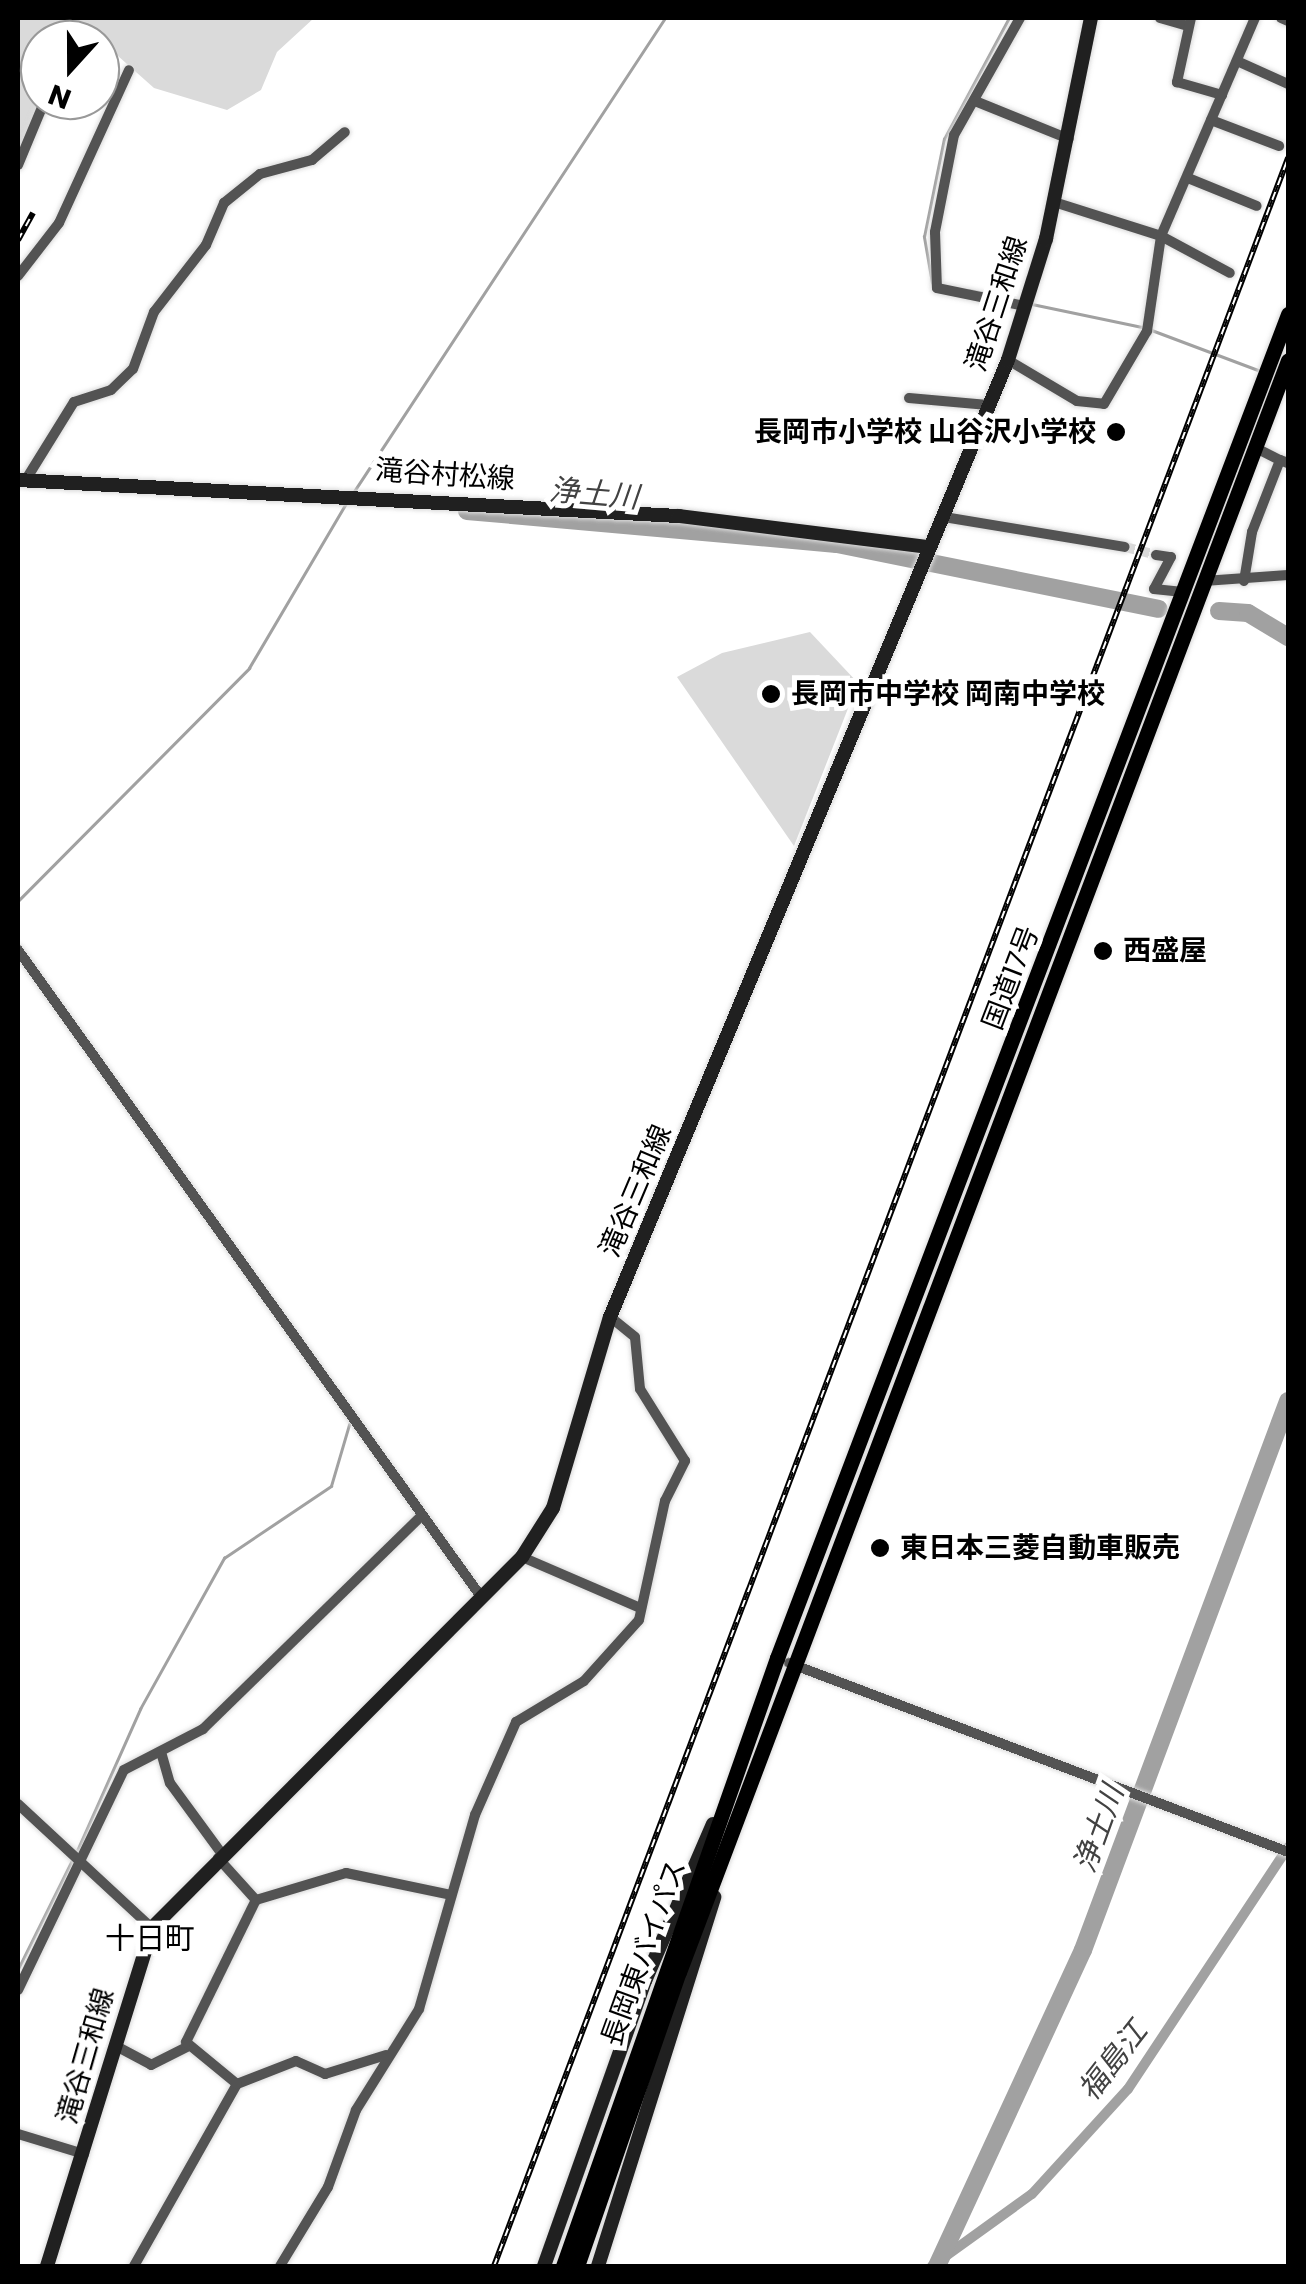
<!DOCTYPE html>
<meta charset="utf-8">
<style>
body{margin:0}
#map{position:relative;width:1306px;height:2284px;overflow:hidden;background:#fff;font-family:Poppins,"Noto Sans JP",sans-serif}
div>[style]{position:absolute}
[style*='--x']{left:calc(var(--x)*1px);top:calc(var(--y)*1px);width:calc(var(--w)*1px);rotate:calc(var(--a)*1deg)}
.green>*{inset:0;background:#dadada}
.stream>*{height:2.5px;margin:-1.25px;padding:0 1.25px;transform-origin:1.25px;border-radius:1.25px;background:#a1a1a1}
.canal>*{height:10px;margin:-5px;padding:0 5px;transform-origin:5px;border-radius:5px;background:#a1a1a1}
.river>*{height:18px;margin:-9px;padding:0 9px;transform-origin:9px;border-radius:9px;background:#a1a1a1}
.minor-tunnel>*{height:10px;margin-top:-5px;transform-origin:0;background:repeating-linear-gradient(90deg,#d9d9d9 0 10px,transparent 0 15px)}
.roads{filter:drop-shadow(0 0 2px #dbdbdb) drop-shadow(0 0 2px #dbdbdb)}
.minor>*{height:10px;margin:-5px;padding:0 5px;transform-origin:5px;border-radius:5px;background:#535353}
.secondary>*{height:14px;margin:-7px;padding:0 7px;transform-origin:7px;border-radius:7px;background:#202020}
.trunk>*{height:15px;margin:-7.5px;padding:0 7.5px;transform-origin:7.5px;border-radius:7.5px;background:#000}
.rail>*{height:6px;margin-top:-3px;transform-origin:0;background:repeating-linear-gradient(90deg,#fff 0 8px,#000 0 16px);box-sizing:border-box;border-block:2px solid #000}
.dots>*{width:28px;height:28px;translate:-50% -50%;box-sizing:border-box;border:5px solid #fff;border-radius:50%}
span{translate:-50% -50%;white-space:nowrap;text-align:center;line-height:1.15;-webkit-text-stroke:10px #fff;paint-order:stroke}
.street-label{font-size:28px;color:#000}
.poi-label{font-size:28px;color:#000;font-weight:700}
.right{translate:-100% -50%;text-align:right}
.left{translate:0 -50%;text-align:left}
.water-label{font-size:30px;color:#424242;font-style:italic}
.neighbourhood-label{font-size:30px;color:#000}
.frame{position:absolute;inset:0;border:20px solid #000;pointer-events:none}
.north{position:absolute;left:20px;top:20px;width:100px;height:100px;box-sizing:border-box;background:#fff;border:2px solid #999;border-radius:50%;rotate:201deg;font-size:28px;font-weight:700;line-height:40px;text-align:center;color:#000}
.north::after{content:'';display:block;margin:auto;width:35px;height:45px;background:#000;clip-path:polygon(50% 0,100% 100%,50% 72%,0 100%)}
</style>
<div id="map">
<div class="green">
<div style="clip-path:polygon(18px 18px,314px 18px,277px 52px,261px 90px,227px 110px,154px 88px,100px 40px,40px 40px,40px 100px,54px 100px,18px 159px)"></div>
<div style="clip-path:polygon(810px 632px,858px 683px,794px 846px,677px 677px,722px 653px)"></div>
</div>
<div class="stream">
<div style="--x:932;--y:283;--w:47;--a:-99.9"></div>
<div style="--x:924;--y:237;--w:100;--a:-78.5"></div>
<div style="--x:944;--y:139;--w:137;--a:-61.8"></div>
<div style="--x:969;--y:290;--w:37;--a:11"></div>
<div style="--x:1032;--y:304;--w:112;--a:11.8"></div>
<div style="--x:1149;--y:329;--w:116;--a:20.6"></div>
<div style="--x:353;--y:493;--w:568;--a:-56.7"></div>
<div style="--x:18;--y:901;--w:328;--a:-45.2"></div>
<div style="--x:249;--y:668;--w:191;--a:-59.5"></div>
<div style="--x:76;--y:1853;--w:158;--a:-66"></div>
<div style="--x:140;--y:1709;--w:173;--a:-60.9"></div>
<div style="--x:224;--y:1558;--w:129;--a:-33.9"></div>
<div style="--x:331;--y:1486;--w:64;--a:-73.6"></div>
<div style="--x:18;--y:1969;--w:122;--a:-63.6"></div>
</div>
<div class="canal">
<div style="--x:932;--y:2266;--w:123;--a:-35.8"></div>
<div style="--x:1032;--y:2194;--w:142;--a:-47.6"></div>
<div style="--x:1128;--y:2089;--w:290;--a:-56.5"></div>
</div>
<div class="river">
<div style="--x:467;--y:511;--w:371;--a:5.1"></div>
<div style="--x:837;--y:544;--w:328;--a:11.4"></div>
<div style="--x:1219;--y:611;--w:29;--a:4"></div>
<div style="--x:1248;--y:613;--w:47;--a:31"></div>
<div style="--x:937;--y:2266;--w:348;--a:-65.2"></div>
<div style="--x:1083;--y:1950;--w:586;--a:-69.52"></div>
</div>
<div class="minor-tunnel">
<div style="--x:1125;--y:547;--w:32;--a:14"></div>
</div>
<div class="roads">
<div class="minor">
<div style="--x:1020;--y:18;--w:134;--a:119.4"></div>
<div style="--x:954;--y:135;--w:99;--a:101.1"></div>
<div style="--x:935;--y:232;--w:56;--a:88"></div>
<div style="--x:937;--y:288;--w:90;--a:11.6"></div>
<div style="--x:1160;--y:18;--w:29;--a:16"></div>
<div style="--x:1191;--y:18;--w:66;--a:102.3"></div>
<div style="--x:1177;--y:82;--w:47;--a:16.1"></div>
<div style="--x:1281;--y:18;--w:8;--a:23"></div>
<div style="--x:1237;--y:61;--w:56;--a:24.3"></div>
<div style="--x:975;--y:101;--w:101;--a:22"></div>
<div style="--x:1211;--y:120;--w:73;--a:20.9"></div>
<div style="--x:18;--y:165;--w:70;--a:-67.4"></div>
<div style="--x:1188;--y:178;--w:74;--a:22.1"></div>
<div style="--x:1054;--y:202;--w:112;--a:17.6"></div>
<div style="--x:1161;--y:236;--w:78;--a:28.2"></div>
<div style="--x:18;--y:276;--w:67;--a:-52.3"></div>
<div style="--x:59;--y:223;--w:168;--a:-65.4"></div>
<div style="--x:1008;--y:360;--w:80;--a:30.7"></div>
<div style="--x:1077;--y:401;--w:27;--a:6"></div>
<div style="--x:1104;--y:404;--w:85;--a:-59.5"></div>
<div style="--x:1147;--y:331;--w:96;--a:-81.6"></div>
<div style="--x:1161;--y:236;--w:237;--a:-66.7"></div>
<div style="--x:909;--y:398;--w:79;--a:5.1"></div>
<div style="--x:1256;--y:448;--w:27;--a:27"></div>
<div style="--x:25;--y:481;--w:93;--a:-58.2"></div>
<div style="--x:74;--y:402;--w:39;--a:-18"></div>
<div style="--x:111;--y:390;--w:30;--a:-44"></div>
<div style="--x:133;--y:369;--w:61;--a:-69.8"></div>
<div style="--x:154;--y:312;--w:85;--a:-52.2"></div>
<div style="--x:206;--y:245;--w:46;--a:-66.8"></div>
<div style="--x:224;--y:203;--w:46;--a:-38.9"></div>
<div style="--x:260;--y:174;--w:54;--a:-15.1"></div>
<div style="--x:312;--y:160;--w:43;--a:-40.3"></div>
<div style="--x:944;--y:517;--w:183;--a:9.4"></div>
<div style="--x:1156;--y:555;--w:15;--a:8"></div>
<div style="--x:1171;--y:557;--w:36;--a:118"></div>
<div style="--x:1154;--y:589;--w:29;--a:6"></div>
<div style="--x:1204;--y:581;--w:84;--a:-4.1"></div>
<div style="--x:1244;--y:581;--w:50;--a:-80.7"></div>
<div style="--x:1252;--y:532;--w:77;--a:-68.7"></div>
<div style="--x:1280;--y:460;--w:9;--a:21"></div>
<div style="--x:18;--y:950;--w:797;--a:54.4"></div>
<div style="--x:522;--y:1557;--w:126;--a:23.3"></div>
<div style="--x:789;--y:1663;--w:534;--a:20.74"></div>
<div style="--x:161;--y:1752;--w:32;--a:74"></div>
<div style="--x:170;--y:1783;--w:88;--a:53.8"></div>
<div style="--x:18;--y:1804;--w:183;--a:42.8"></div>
<div style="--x:218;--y:1858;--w:57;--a:47.9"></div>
<div style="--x:18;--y:1990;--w:244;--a:-64.3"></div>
<div style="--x:124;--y:1770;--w:89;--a:-27.4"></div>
<div style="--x:203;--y:1729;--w:302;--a:-44.3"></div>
<div style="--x:116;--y:2046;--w:40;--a:28"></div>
<div style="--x:151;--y:2065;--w:40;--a:-26.6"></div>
<div style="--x:237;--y:2084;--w:63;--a:-21.3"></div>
<div style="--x:296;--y:2061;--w:32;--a:24"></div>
<div style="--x:325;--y:2074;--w:64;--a:-17.3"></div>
<div style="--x:18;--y:2134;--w:69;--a:16.9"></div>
<div style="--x:134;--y:2266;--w:209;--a:-60.5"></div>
<div style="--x:237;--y:2084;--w:66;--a:-140.5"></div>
<div style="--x:186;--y:2042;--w:158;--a:-63.8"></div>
<div style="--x:256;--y:1900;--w:94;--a:-16.7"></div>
<div style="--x:346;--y:1873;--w:107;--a:11.8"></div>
<div style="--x:280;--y:2266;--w:92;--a:-58.7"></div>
<div style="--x:328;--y:2187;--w:82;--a:-70"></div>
<div style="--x:356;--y:2110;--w:119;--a:-58"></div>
<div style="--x:419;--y:2009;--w:202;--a:-73.9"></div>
<div style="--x:475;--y:1815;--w:102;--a:-66.2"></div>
<div style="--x:516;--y:1722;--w:79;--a:-31.1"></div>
<div style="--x:584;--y:1681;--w:82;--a:-48"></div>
<div style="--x:639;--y:1620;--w:122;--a:-77.7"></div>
<div style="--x:665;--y:1501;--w:45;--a:-63.4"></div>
<div style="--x:685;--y:1461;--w:85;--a:-122"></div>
<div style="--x:640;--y:1389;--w:52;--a:-95.5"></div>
<div style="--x:635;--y:1337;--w:32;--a:-141"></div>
</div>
<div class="secondary">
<div style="--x:18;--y:480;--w:662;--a:3.12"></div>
<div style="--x:679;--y:516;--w:251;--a:7.1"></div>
<div style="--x:47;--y:2266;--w:354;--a:-72.7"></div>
<div style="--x:152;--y:1928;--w:524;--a:-45.08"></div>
<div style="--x:522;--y:1557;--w:58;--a:-57.7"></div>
<div style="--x:553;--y:1508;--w:199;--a:-73.4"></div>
<div style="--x:610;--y:1317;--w:1036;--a:-67.42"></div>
<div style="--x:1008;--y:360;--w:127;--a:-72.6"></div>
<div style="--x:1046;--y:239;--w:226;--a:-78.5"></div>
<div style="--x:544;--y:2266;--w:302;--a:-70.5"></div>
<div style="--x:645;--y:1981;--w:171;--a:-66.6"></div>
<div style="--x:598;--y:2266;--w:387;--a:-72.5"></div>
</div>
<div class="trunk">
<div style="--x:563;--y:2266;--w:645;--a:-70.61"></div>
<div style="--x:777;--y:1658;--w:1438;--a:-69.18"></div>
<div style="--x:577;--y:2266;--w:311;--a:-70.9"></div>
<div style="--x:679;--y:1972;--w:1723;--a:-69.3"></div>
</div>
</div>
<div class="rail">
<div style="--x:18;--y:240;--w:31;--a:-61"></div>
<div style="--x:494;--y:2266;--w:2253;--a:-69.36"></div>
</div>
<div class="dots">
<div style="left:1116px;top:432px;background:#000"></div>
<div style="left:771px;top:694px;background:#000"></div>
<div style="left:1103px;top:951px;background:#000"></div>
<div style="left:880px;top:1548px;background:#000"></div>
</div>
<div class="street-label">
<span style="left:997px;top:304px;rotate:-72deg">滝谷三和線</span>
<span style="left:445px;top:475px;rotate:4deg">滝谷村松線</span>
<span style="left:1011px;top:978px;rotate:-69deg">国道17号</span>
<span style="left:636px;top:1191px;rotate:-67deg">滝谷三和線</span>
<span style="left:644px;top:1953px;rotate:-70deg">長岡東バイパス</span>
<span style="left:86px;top:2056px;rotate:-74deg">滝谷三和線</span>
</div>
<div class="poi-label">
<span class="right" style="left:1096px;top:432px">長岡市小学校 山谷沢小学校</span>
<span class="left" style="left:791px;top:694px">長岡市中学校 岡南中学校</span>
<span class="left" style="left:1123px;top:951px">西盛屋</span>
<span class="left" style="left:900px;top:1548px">東日本三菱自動車販売</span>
</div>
<div class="water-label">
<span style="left:594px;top:494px;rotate:5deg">浄土川</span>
<span style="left:1099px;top:1829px;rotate:-70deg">浄土川</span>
<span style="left:1113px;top:2061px;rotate:-52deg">福島江</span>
</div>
<div class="neighbourhood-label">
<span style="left:150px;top:1939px">十日町</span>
</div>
<div class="frame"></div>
<div class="north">N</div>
</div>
